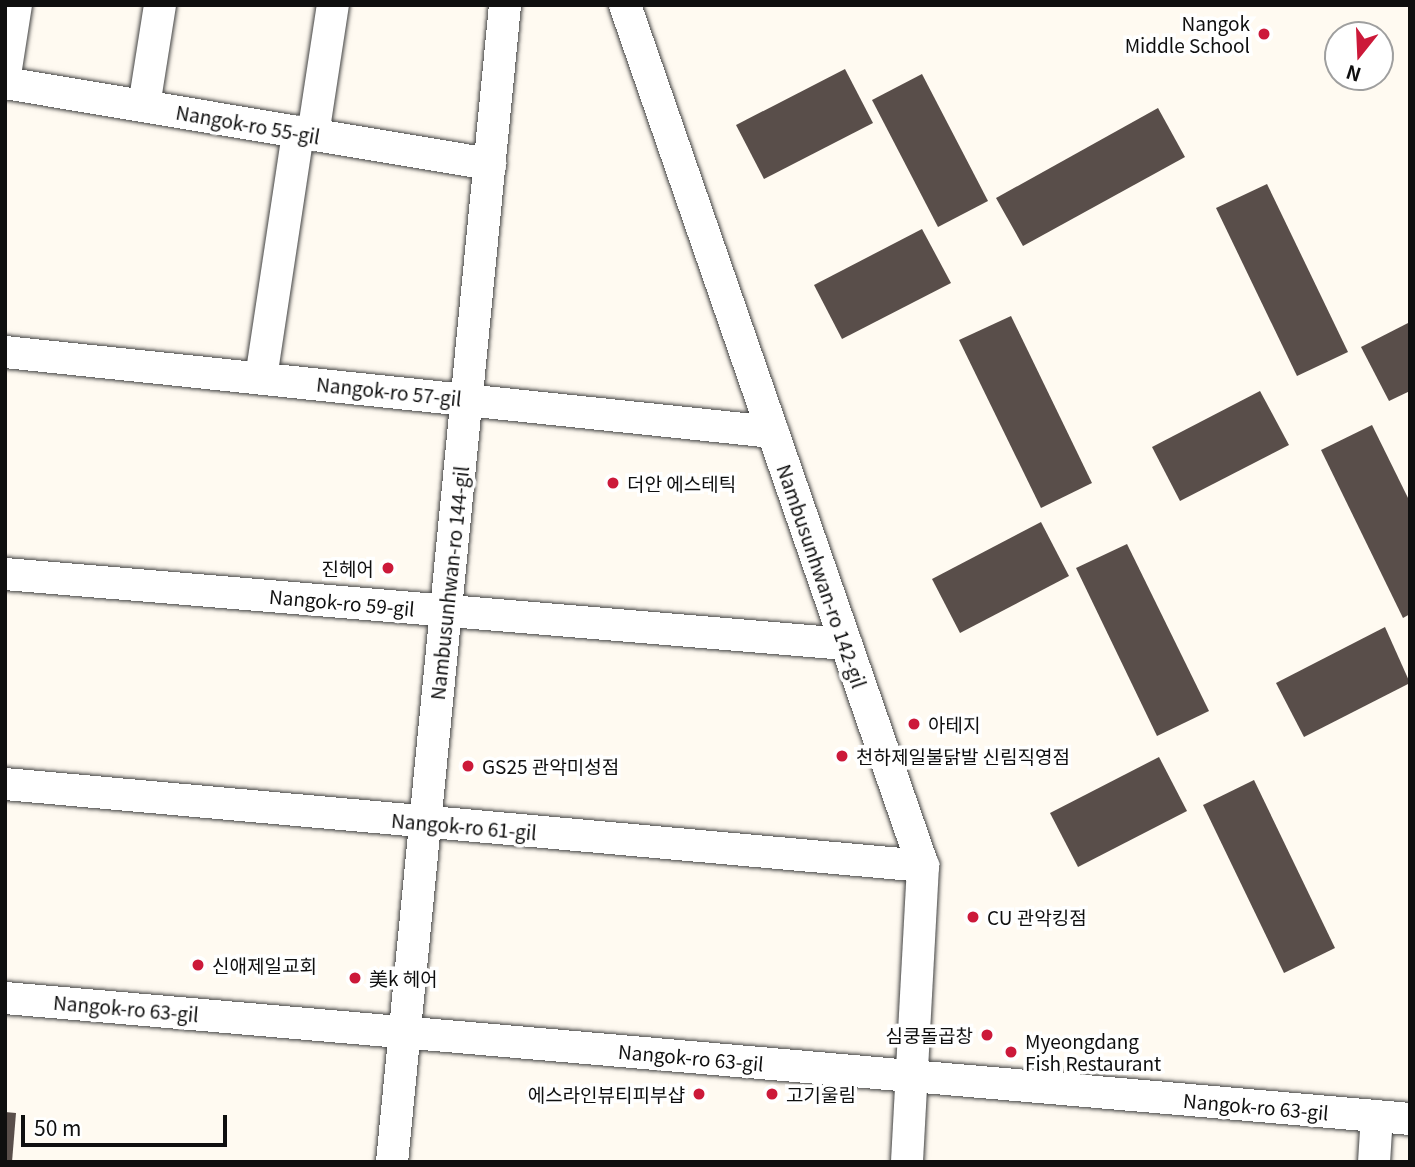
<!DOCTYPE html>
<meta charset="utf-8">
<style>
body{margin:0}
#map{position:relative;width:1415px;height:1167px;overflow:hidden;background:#fffaf1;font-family:Georgia,"Noto Sans KR",serif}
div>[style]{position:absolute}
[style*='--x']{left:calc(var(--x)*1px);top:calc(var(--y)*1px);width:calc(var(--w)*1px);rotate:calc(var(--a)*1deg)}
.building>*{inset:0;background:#594e4a}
.roads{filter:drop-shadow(0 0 2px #424242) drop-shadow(0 0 2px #424242)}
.minor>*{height:32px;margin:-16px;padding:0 16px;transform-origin:16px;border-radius:16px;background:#fff}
.dots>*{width:19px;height:19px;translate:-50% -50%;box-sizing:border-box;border:4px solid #fff;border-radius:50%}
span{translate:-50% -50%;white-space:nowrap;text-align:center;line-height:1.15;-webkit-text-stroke:7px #fff;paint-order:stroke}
.poi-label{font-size:19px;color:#0f0f0f}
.right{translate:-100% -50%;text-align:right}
.left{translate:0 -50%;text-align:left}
.street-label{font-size:19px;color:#0f0f0f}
.frame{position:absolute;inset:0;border:7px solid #0f0f0f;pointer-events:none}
.north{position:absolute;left:1324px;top:21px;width:70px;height:70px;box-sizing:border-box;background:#fff;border:2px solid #9f9f9f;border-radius:50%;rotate:198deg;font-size:19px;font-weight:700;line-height:28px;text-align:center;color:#0f0f0f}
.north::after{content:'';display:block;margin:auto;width:24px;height:32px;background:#cc1939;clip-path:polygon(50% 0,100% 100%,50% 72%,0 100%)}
.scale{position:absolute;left:21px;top:1115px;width:206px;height:32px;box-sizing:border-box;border:4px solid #0f0f0f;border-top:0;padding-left:9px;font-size:21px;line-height:24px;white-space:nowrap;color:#0f0f0f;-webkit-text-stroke:5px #fff;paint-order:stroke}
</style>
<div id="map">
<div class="building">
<div style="clip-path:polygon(845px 69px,873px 123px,764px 179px,736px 125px)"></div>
<div style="clip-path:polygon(922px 74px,988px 201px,938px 227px,872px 100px)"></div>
<div style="clip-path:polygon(1158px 108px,1185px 157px,1023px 246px,996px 198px)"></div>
<div style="clip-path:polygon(1267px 184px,1348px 352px,1297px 376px,1216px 208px)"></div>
<div style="clip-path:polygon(922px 229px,951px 283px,842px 339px,814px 285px)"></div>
<div style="clip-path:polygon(1011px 316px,1092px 483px,1041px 508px,959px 340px)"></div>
<div style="clip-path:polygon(1410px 322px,1410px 391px,1389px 401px,1361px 347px)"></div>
<div style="clip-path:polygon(1260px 391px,1289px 445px,1180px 501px,1152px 447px)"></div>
<div style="clip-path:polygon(1372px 425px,1410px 502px,1410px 614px,1403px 618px,1321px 450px)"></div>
<div style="clip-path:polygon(1041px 522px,1069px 576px,960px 633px,932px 579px)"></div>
<div style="clip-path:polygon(1127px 544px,1209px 711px,1157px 736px,1076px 568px)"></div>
<div style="clip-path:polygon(1385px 627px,1410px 683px,1304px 737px,1276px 683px)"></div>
<div style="clip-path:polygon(1159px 757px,1187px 811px,1078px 867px,1050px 813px)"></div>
<div style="clip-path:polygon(1254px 780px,1335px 948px,1284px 973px,1203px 805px)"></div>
<div style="clip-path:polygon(5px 1112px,16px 1113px,12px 1162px,5px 1162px)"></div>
</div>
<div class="roads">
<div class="minor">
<div style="--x:625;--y:5;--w:911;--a:70.91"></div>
<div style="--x:923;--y:866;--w:296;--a:93.1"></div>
<div style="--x:5;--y:75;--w:71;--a:-81.1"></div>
<div style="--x:5;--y:83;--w:492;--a:9.5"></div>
<div style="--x:144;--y:106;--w:102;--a:-81"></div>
<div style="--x:313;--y:135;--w:132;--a:-81.3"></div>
<div style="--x:5;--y:352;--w:772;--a:5.95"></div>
<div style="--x:261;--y:378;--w:249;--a:-81.4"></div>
<div style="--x:5;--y:574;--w:844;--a:4.76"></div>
<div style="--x:5;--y:784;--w:922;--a:5.1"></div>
<div style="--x:5;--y:998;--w:1410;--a:4.92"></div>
<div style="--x:392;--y:1162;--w:1163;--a:-84.42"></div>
<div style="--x:1374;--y:1162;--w:46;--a:-86.3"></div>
</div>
</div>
<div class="dots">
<div style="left:1264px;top:34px;background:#cc1939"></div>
<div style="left:613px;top:483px;background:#cc1939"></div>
<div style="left:388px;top:568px;background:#cc1939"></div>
<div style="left:914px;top:724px;background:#cc1939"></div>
<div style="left:842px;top:756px;background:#cc1939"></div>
<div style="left:468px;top:766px;background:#cc1939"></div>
<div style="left:973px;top:917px;background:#cc1939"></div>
<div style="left:198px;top:965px;background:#cc1939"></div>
<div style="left:355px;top:978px;background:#cc1939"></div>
<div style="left:987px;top:1035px;background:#cc1939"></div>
<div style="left:1011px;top:1052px;background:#cc1939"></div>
<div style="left:699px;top:1094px;background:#cc1939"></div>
<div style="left:772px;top:1094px;background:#cc1939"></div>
</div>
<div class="poi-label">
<span class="right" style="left:1250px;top:34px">Nangok<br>Middle School</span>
<span class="left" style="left:627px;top:483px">더안 에스테틱</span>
<span class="right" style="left:374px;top:568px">진헤어</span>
<span class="left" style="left:928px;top:724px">아테지</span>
<span class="left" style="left:856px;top:756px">천하제일불닭발 신림직영점</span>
<span class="left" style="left:482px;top:766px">GS25 관악미성점</span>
<span class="left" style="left:987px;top:917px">CU 관악킹점</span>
<span class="left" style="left:212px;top:965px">신애제일교회</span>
<span class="left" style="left:369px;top:978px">美k 헤어</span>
<span class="right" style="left:973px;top:1035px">심쿵돌곱창</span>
<span class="left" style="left:1025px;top:1052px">Myeongdang<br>Fish Restaurant</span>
<span class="right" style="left:685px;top:1094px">에스라인뷰티피부샵</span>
<span class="left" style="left:786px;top:1094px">고기울림</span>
</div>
<div class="street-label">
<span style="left:248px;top:124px;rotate:10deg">Nangok-ro 55-gil</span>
<span style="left:389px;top:391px;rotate:6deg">Nangok-ro 57-gil</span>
<span style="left:822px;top:576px;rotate:71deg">Nambusunhwan-ro 142-gil</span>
<span style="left:449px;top:583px;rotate:-84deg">Nambusunhwan-ro 144-gil</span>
<span style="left:342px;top:602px;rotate:5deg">Nangok-ro 59-gil</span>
<span style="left:464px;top:826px;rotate:5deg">Nangok-ro 61-gil</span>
<span style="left:126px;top:1008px;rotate:5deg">Nangok-ro 63-gil</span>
<span style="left:691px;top:1057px;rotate:5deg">Nangok-ro 63-gil</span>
<span style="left:1256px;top:1106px;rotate:5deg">Nangok-ro 63-gil</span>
</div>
<div class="frame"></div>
<div class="north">N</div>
<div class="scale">50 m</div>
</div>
